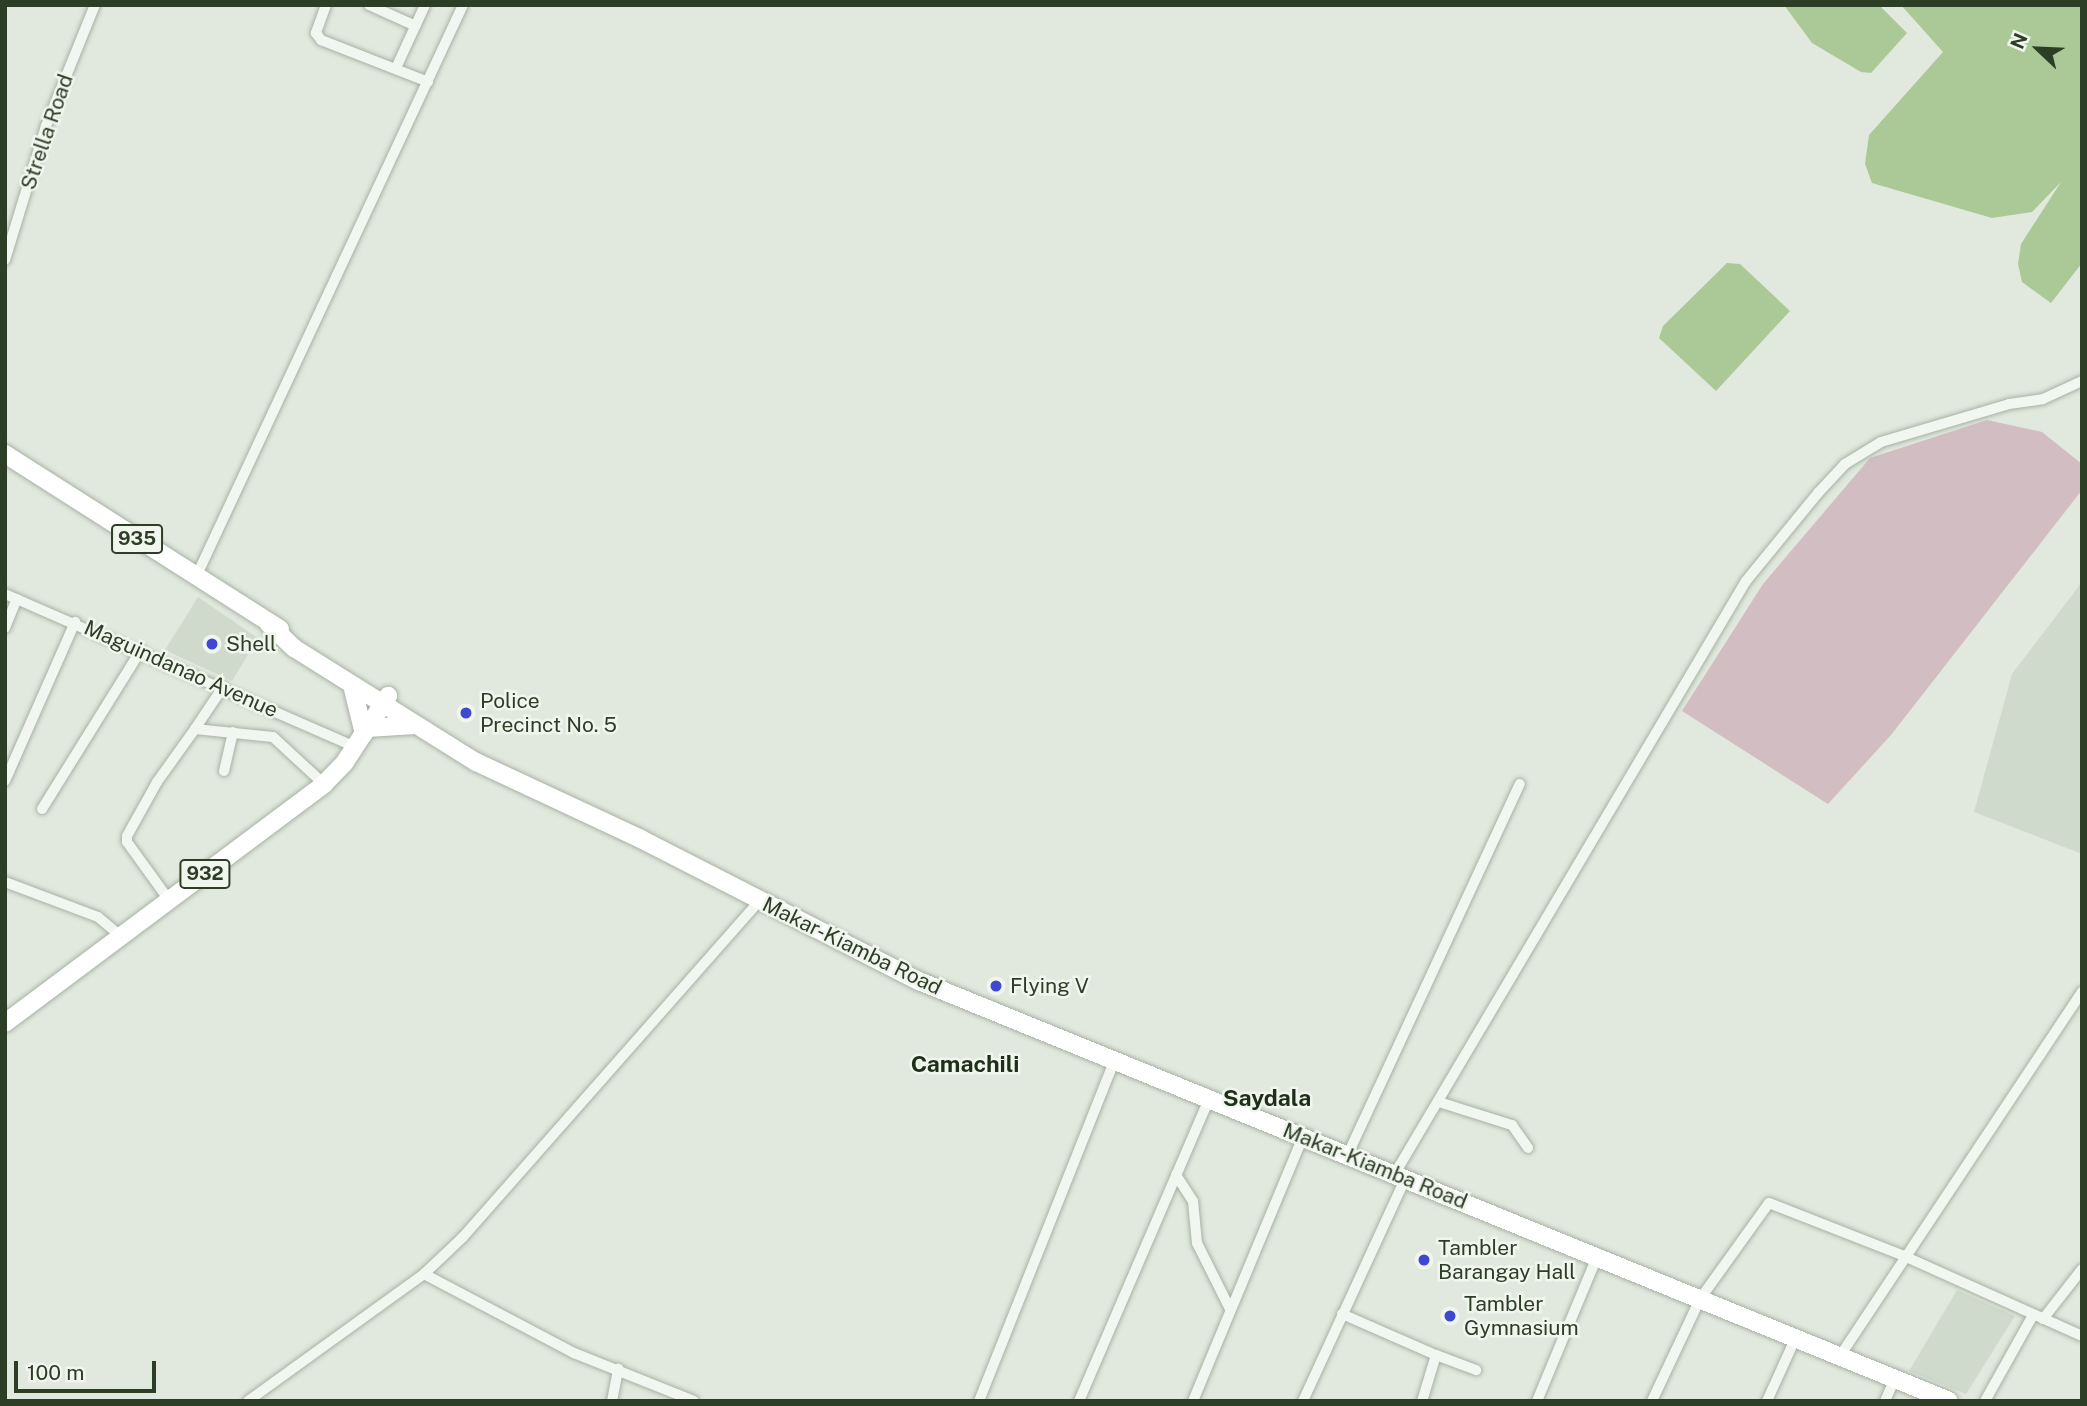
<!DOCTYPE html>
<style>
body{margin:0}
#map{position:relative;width:2087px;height:1406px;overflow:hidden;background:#e1e8de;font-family:"Public Sans",sans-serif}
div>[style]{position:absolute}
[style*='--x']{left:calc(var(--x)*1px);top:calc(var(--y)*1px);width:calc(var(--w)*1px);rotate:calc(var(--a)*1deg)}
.built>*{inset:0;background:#cfdacc}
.green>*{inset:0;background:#d2bec2}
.water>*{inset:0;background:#abc997}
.roads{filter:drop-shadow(0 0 2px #a7b2a3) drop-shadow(0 0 2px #a7b2a3)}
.street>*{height:10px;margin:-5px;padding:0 5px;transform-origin:5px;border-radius:5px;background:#f2f6f0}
.primary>*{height:18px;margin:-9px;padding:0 9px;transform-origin:9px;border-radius:9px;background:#fff}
.dots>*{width:19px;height:19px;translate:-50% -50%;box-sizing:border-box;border:4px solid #f0f5ed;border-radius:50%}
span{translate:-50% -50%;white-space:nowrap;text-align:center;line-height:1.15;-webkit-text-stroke:5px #f0f5ed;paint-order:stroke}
.shield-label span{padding:2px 5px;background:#f0f5ed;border:2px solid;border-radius:5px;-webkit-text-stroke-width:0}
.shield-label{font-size:19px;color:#2d3e27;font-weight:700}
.street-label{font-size:21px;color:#2d3e27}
.poi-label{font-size:21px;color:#2d3e27}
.left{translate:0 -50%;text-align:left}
.neighbourhood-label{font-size:23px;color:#1e2f19;font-weight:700}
.frame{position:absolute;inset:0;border:7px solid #2d3e27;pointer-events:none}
.north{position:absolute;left:2003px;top:14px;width:70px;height:70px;-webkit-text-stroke:5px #f0f5ed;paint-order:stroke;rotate:293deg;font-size:19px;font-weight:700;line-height:28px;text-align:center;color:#2d3e27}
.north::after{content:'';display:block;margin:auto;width:24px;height:32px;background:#2d3e27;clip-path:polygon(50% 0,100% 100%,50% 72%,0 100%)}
.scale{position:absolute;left:14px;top:1361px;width:142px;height:32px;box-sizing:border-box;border:4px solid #2d3e27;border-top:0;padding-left:9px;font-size:21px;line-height:24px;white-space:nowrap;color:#2d3e27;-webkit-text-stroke:5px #f0f5ed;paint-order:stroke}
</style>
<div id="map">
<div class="built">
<div style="clip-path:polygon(2082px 582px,2082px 854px,1974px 812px,2012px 674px)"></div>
<div style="clip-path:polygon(198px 597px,258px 638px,232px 681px,165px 650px)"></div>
<div style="clip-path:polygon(1957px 1290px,2015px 1316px,1966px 1394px,1909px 1371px)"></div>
</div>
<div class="green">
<div style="clip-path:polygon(1987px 420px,2042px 432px,2082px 464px,2082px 490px,1891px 735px,1828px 804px,1682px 711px,1763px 584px,1870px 458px)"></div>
</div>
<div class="water">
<div style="clip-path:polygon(1784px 5px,1879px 5px,1907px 33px,1871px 73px,1861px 72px,1812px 43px)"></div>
<div style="clip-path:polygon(1901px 5px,2082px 5px,2082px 263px,2051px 303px,2022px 282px,2018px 264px,2021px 244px,2061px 182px,2032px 212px,1992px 218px,1872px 183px,1865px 164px,1869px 135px,1943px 52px)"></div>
<div style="clip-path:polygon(1727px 263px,1740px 264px,1790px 311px,1716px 391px,1659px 338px,1663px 326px)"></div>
</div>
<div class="roads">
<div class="street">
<div style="--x:326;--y:5;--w:30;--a:110"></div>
<div style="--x:316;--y:33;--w:9;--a:54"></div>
<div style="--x:321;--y:40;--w:115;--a:21.4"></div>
<div style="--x:369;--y:5;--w:51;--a:24.1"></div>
<div style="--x:396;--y:68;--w:69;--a:-65.3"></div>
<div style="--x:5;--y:260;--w:140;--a:-73"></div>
<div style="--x:46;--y:126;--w:131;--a:-68"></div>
<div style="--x:196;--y:577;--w:631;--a:-64.98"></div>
<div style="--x:5;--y:594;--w:382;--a:23.6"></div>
<div style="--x:5;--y:628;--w:31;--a:-68"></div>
<div style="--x:223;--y:687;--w:50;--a:123.7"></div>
<div style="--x:195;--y:729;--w:78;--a:5.9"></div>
<div style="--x:273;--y:737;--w:69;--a:42.7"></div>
<div style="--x:224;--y:771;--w:40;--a:-77"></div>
<div style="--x:5;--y:781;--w:174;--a:-66.2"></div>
<div style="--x:42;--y:809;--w:187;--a:-58.1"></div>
<div style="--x:5;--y:882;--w:99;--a:20.6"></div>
<div style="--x:98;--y:917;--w:30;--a:40"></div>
<div style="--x:169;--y:900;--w:72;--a:-125.9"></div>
<div style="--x:127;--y:842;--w:6;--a:-90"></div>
<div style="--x:127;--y:836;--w:62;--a:-60.9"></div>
<div style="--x:157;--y:782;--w:65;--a:-54.4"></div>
<div style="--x:1439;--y:1102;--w:77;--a:17.5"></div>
<div style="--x:1512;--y:1125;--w:28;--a:55"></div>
<div style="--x:1348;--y:1154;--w:408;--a:-65.1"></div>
<div style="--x:1176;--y:1175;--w:31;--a:57"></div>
<div style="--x:1193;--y:1201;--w:42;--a:84.6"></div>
<div style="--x:1197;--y:1243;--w:74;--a:63.4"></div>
<div style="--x:1394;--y:1175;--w:690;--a:-59.35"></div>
<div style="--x:1746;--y:581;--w:114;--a:-50.7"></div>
<div style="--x:1818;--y:493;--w:40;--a:-47"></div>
<div style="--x:1845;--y:464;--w:42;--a:-31.4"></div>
<div style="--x:1881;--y:442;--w:134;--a:-16.5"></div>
<div style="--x:2009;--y:404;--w:34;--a:-8"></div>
<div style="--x:2043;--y:399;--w:43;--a:-24.8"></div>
<div style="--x:424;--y:1274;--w:170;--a:27.8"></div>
<div style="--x:574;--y:1353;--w:129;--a:21.8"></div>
<div style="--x:1342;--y:1314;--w:103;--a:23.6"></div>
<div style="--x:1436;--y:1355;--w:48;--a:106.9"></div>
<div style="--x:2043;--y:1319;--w:63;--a:-52"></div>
<div style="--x:1436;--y:1355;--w:43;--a:20.6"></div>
<div style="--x:1840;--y:1356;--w:437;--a:-56.4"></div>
<div style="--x:248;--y:1401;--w:217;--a:-35.8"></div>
<div style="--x:424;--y:1274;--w:54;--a:-43.5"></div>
<div style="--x:463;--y:1237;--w:448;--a:-48.6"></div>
<div style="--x:612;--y:1401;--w:33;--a:-79"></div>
<div style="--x:979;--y:1401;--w:366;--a:-68.3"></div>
<div style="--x:1079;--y:1401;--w:329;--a:-66.7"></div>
<div style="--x:1193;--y:1401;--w:286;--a:-67.4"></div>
<div style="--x:1303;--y:1401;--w:244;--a:-65.3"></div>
<div style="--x:1537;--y:1401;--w:156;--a:-67.4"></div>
<div style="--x:1652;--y:1401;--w:113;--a:-64.8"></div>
<div style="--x:1700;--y:1299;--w:118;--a:-54.3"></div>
<div style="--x:1769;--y:1203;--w:145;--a:21.4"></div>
<div style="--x:1904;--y:1256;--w:195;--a:24.2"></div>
<div style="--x:1767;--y:1401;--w:70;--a:-65.6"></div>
<div style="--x:1885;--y:1401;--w:24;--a:-66"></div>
<div style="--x:1985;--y:1401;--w:98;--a:-60.8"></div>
</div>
<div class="primary">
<div style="--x:5;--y:454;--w:326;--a:32.5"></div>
<div style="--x:269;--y:624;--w:35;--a:44"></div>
<div style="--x:294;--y:648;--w:215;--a:32.1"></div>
<div style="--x:476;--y:762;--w:182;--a:25"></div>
<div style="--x:641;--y:839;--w:312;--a:27.1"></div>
<div style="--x:919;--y:981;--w:1112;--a:22.18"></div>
<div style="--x:352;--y:685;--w:50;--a:76.2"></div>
<div style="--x:367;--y:728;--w:48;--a:-3.6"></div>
<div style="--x:5;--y:1023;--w:399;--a:-36.8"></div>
<div style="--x:324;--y:784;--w:30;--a:-46"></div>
<div style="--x:345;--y:762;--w:79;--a:-56.9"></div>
</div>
</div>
<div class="dots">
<div style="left:212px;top:644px;background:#3f48d0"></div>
<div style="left:466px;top:713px;background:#3f48d0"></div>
<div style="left:996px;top:986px;background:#3f48d0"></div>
<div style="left:1424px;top:1260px;background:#3f48d0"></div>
<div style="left:1450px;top:1316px;background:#3f48d0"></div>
</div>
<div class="shield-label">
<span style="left:137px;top:539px">935</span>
<span style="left:205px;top:874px">932</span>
</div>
<div class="street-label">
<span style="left:47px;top:132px;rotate:-71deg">Strella Road</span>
<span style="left:181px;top:669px;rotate:24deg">Maguindanao Avenue</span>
<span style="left:852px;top:946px;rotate:26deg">Makar-Kiamba Road</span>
<span style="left:1375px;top:1166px;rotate:22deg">Makar-Kiamba Road</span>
</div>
<div class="poi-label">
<span class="left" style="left:226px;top:644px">Shell</span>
<span class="left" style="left:480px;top:713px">Police<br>Precinct No. 5</span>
<span class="left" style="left:1010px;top:986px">Flying V</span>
<span class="left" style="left:1438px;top:1260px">Tambler<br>Barangay Hall</span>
<span class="left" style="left:1464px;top:1316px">Tambler<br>Gymnasium</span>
</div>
<div class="neighbourhood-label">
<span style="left:965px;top:1064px">Camachili</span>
<span style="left:1267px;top:1098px">Saydala</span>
</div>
<div class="frame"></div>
<div class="north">N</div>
<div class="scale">100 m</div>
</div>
